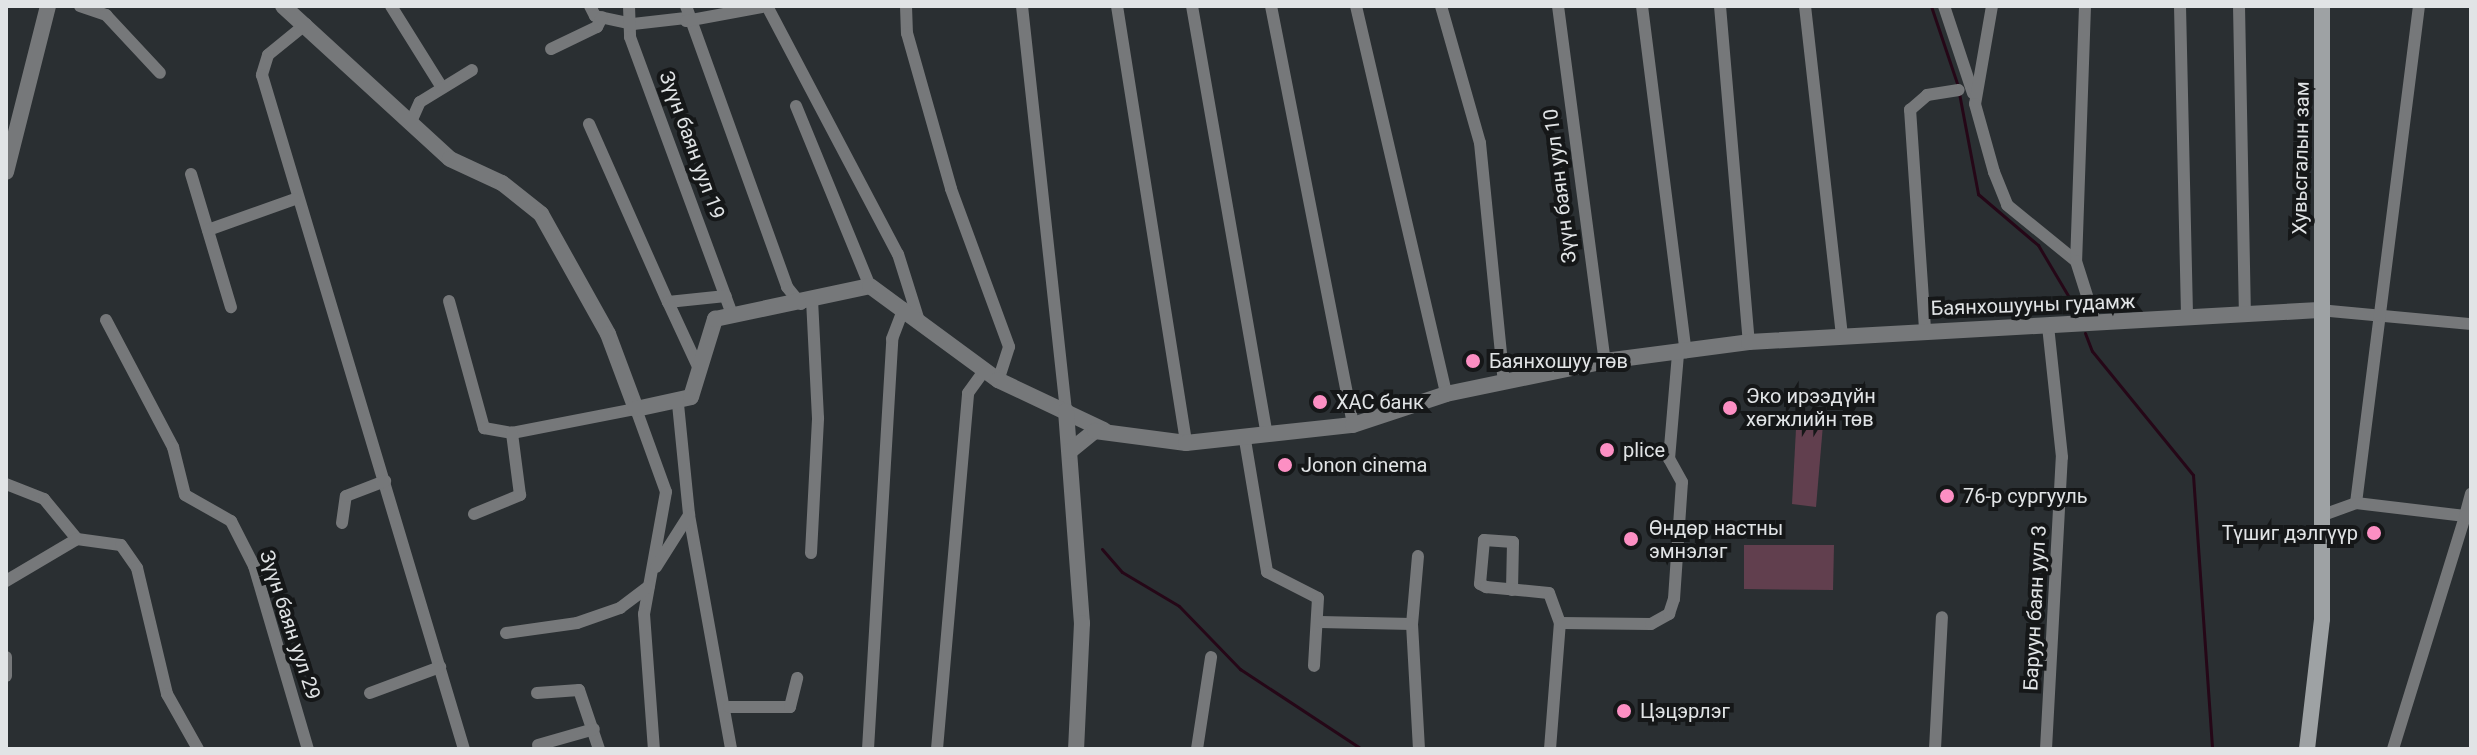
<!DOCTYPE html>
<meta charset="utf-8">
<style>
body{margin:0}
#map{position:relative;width:2477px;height:755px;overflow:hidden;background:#2a2f32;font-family:Roboto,sans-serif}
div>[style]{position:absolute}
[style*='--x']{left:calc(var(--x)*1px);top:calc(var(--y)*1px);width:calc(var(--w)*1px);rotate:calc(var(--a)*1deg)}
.green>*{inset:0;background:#613f4e}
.stream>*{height:3px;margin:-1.5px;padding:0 1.5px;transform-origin:1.5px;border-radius:1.5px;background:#250717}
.minor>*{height:12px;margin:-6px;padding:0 6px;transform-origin:6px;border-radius:6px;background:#76787a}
.tertiary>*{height:16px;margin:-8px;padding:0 8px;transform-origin:8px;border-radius:8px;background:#76787a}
.secondary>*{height:16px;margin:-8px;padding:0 8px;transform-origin:8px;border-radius:8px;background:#9ea2a4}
.dots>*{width:22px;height:22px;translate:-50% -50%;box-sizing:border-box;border:4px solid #151718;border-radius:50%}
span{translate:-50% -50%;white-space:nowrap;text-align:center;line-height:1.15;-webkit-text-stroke:8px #151718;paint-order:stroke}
.street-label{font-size:20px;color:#e1e4e6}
.poi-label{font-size:20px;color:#e1e4e6}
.left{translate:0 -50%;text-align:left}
.right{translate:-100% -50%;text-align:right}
.frame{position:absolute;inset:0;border:8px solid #e1e4e6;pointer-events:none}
</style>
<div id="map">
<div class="green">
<div style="clip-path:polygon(1797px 410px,1824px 413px,1816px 507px,1792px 504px)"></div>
<div style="clip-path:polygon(1744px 545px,1834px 545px,1833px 590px,1744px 589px)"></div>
</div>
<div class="stream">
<div style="--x:1931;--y:6;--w:84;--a:71.4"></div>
<div style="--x:1959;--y:93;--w:103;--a:79.3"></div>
<div style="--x:1978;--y:194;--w:79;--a:40.4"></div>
<div style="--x:2038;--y:245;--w:69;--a:59.3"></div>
<div style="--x:2085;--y:333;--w:19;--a:69"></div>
<div style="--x:2092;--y:351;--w:160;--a:50.8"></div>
<div style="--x:2193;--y:475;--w:275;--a:86"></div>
<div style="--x:1102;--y:549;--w:30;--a:49"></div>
<div style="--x:1122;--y:572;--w:66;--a:30.8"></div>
<div style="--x:1179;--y:606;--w:88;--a:45.9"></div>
<div style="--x:1240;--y:669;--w:146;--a:33.3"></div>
</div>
<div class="minor">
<div style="--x:80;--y:6;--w:28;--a:19"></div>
<div style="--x:106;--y:15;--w:79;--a:47"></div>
<div style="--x:391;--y:6;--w:94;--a:58"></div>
<div style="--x:590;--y:6;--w:11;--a:63"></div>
<div style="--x:595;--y:16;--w:39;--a:12"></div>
<div style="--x:633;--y:24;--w:53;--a:-6.5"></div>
<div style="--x:629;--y:6;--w:31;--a:88"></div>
<div style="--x:630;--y:37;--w:298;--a:69.8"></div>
<div style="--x:686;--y:6;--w:299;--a:70.2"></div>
<div style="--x:787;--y:287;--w:22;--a:51"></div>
<div style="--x:906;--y:6;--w:27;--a:88"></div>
<div style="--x:907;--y:33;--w:162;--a:74.2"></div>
<div style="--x:951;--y:189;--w:168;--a:69.8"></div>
<div style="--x:1009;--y:347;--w:35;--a:108"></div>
<div style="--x:1022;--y:6;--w:407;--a:83.8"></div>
<div style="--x:1117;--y:6;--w:442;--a:81"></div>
<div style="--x:1192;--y:6;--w:436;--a:80.1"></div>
<div style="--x:1271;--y:6;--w:427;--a:78.9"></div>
<div style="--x:1356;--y:6;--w:398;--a:76.9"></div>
<div style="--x:1441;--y:6;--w:142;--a:74.1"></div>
<div style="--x:1480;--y:143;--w:241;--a:84.3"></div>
<div style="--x:1558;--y:6;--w:358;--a:82.5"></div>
<div style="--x:1642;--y:6;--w:349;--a:82.8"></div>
<div style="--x:1720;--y:6;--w:337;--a:85.1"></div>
<div style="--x:1805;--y:6;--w:333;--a:83.6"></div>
<div style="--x:1944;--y:6;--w:92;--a:71.6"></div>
<div style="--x:1992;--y:6;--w:99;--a:99.8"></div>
<div style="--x:1975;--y:104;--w:71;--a:74.4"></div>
<div style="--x:1994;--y:172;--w:35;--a:68"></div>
<div style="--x:2007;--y:205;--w:89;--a:39.1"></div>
<div style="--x:2085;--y:6;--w:255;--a:92"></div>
<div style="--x:2076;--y:261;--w:66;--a:72.4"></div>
<div style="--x:2180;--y:6;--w:311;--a:88.7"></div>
<div style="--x:2239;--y:6;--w:306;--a:88.9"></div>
<div style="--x:686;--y:21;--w:82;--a:-10.5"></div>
<div style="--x:767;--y:6;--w:280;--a:62.2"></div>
<div style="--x:898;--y:254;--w:70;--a:72.6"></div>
<div style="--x:306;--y:24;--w:49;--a:140.8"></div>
<div style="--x:268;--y:55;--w:21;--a:107"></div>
<div style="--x:262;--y:75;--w:704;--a:73.32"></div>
<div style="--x:551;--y:49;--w:51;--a:-25.6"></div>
<div style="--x:597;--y:27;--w:11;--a:-63"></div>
<div style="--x:796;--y:106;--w:195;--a:67.7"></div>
<div style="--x:410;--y:124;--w:24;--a:-66"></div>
<div style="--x:420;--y:102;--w:61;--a:-31.6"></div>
<div style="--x:589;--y:124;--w:195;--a:66.1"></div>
<div style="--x:668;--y:302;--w:58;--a:-5.9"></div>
<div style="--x:191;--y:174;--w:139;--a:73.3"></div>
<div style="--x:208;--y:230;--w:92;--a:-19.6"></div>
<div style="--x:449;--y:301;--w:132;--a:74.6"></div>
<div style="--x:484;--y:428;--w:28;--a:10"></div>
<div style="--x:512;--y:433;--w:126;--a:-11"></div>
<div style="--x:636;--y:409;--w:88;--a:70.1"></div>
<div style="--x:666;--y:492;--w:124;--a:100.2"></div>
<div style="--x:644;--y:614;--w:135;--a:85.8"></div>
<div style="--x:668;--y:302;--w:76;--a:65.1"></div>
<div style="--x:2319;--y:310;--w:153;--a:5.3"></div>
<div style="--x:106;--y:320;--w:144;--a:62.2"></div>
<div style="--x:173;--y:447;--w:49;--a:76"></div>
<div style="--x:185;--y:495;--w:53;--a:29.5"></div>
<div style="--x:231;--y:521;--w:51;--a:62.9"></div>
<div style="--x:254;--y:566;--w:191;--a:73.6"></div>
<div style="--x:1925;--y:329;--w:220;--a:-93.9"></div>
<div style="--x:1910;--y:110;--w:23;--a:-41"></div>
<div style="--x:1927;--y:95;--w:32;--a:-9"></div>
<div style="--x:678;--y:404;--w:112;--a:84.3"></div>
<div style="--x:689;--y:515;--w:238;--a:79.8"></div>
<div style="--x:1245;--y:440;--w:134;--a:80.5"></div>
<div style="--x:1267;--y:572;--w:57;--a:27"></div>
<div style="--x:1318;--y:598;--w:68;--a:93.4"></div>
<div style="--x:6;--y:484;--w:41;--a:21.5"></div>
<div style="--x:44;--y:499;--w:52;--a:50.5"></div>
<div style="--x:77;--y:539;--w:44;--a:7.8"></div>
<div style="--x:121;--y:545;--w:28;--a:55"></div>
<div style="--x:137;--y:568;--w:130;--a:76.6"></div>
<div style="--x:167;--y:694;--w:63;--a:60.6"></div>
<div style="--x:2356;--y:503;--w:501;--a:-82.78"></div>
<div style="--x:474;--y:514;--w:50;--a:-22.4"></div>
<div style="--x:520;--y:495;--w:63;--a:-97.4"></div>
<div style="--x:2323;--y:515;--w:35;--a:-20"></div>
<div style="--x:2356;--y:503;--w:110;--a:6.8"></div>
<div style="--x:2465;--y:516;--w:23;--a:-75"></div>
<div style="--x:342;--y:523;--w:27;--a:-82"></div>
<div style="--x:346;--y:496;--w:42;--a:-21"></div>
<div style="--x:811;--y:553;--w:135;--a:-87"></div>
<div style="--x:818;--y:418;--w:117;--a:-92.9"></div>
<div style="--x:1418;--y:556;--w:68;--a:95"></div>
<div style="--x:1412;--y:624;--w:125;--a:86.8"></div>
<div style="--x:656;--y:567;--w:62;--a:-57.6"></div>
<div style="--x:6;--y:581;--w:82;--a:-30.6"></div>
<div style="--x:1512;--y:590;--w:48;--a:-88.8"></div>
<div style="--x:1513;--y:542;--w:29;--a:-176"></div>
<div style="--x:1484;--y:540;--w:44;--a:95.2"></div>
<div style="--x:1480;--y:584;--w:7;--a:27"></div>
<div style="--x:1486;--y:587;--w:63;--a:5.4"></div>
<div style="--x:1549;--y:593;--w:32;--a:70"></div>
<div style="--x:1320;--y:622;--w:92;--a:1.2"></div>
<div style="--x:506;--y:633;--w:72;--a:-8"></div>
<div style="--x:577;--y:623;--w:46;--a:-19.2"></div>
<div style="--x:620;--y:608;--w:36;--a:-37"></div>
<div style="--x:6;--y:657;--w:19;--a:90"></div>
<div style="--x:370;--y:693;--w:75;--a:-20.4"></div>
<div style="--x:537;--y:693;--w:42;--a:-4.1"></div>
<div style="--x:579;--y:690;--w:62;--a:71.3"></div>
<div style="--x:729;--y:707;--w:61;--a:0"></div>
<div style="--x:790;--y:707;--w:30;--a:-76"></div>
<div style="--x:538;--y:745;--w:58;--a:-15.9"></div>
<div style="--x:868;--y:749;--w:411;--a:-86.6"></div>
<div style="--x:892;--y:339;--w:33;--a:-69"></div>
<div style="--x:937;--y:749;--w:357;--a:-85"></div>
<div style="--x:968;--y:393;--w:29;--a:-54"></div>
<div style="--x:1197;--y:749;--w:93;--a:-81.3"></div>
<div style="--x:1550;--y:749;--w:126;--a:-85.5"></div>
<div style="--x:1560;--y:623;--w:91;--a:0.6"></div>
<div style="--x:1651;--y:624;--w:21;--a:-29"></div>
<div style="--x:1669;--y:614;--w:16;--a:-72"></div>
<div style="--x:1674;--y:599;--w:117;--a:-86.1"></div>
<div style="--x:1682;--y:482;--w:26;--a:-119"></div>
<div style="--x:1669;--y:459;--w:106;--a:-85.1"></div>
<div style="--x:1935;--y:749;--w:132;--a:-87"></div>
<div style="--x:2046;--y:749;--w:292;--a:-86.9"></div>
<div style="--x:2062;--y:457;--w:132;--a:-96.1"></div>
<div style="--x:2393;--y:749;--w:244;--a:-72.8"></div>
<div style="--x:2465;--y:516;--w:6;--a:9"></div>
</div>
<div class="tertiary">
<div style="--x:283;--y:6;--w:226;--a:42.5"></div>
<div style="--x:450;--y:159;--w:57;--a:24.8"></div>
<div style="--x:502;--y:183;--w:50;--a:38.5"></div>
<div style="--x:541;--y:214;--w:137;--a:60.8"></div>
<div style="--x:608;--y:334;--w:80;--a:69.5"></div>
<div style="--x:636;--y:409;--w:56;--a:-12.3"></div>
<div style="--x:691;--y:397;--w:82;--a:-72.9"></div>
<div style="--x:715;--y:319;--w:158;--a:-12"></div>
<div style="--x:870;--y:286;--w:159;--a:36.3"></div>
<div style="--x:998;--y:380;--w:117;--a:25.3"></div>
<div style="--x:6;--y:172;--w:171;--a:-75.8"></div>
<div style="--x:1066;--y:411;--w:213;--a:85.7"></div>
<div style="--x:1082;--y:623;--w:126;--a:92.7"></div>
<div style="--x:1070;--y:451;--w:32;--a:-39"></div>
<div style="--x:1095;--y:431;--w:92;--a:7.5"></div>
<div style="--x:1186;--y:443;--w:168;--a:-6.2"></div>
<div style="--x:1353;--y:425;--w:98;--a:-18.4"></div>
<div style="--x:1446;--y:394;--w:162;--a:-11.7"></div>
<div style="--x:1605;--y:361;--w:145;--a:-7.5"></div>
<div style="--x:1749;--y:342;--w:571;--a:-3.21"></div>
</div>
<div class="secondary">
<div style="--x:2307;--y:749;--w:131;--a:-83.4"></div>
<div style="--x:2322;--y:619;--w:613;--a:-90"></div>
</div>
<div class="dots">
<div style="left:1473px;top:361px;background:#fc8fc3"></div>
<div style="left:1320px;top:402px;background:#fc8fc3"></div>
<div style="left:1730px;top:408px;background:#fc8fc3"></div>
<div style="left:1607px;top:450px;background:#fc8fc3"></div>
<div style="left:1285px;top:465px;background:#fc8fc3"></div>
<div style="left:1947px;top:496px;background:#fc8fc3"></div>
<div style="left:2374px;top:533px;background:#fc8fc3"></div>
<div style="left:1631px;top:539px;background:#fc8fc3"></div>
<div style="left:1624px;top:711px;background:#fc8fc3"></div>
</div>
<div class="street-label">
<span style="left:692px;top:145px;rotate:70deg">Зүүн баян уул 19</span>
<span style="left:2301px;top:158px;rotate:-89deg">Хувьсгалын зам</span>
<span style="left:1560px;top:186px;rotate:-97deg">Зүүн баян уул 10</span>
<span style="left:2033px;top:305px;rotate:-2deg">Баянхошууны гудамж</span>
<span style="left:2035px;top:608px;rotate:-87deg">Баруун баян уул 3</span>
<span style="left:290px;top:625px;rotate:72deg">Зүүн баян уул 29</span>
</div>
<div class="poi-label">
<span class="left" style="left:1489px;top:361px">Баянхошуу төв</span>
<span class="left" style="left:1746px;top:408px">Эко ирээдүйн<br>хөгжлийн төв</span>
<span class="left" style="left:1336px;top:402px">ХАС банк</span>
<span class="left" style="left:1623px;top:450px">plice</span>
<span class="left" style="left:1301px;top:465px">Jonon cinema</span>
<span class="left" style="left:1963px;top:496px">76-р сургууль</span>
<span class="left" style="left:1649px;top:540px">Өндөр настны<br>эмнэлэг</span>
<span class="right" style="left:2358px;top:533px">Түшиг дэлгүүр</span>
<span class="left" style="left:1640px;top:711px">Цэцэрлэг</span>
</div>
<div class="frame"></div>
</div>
